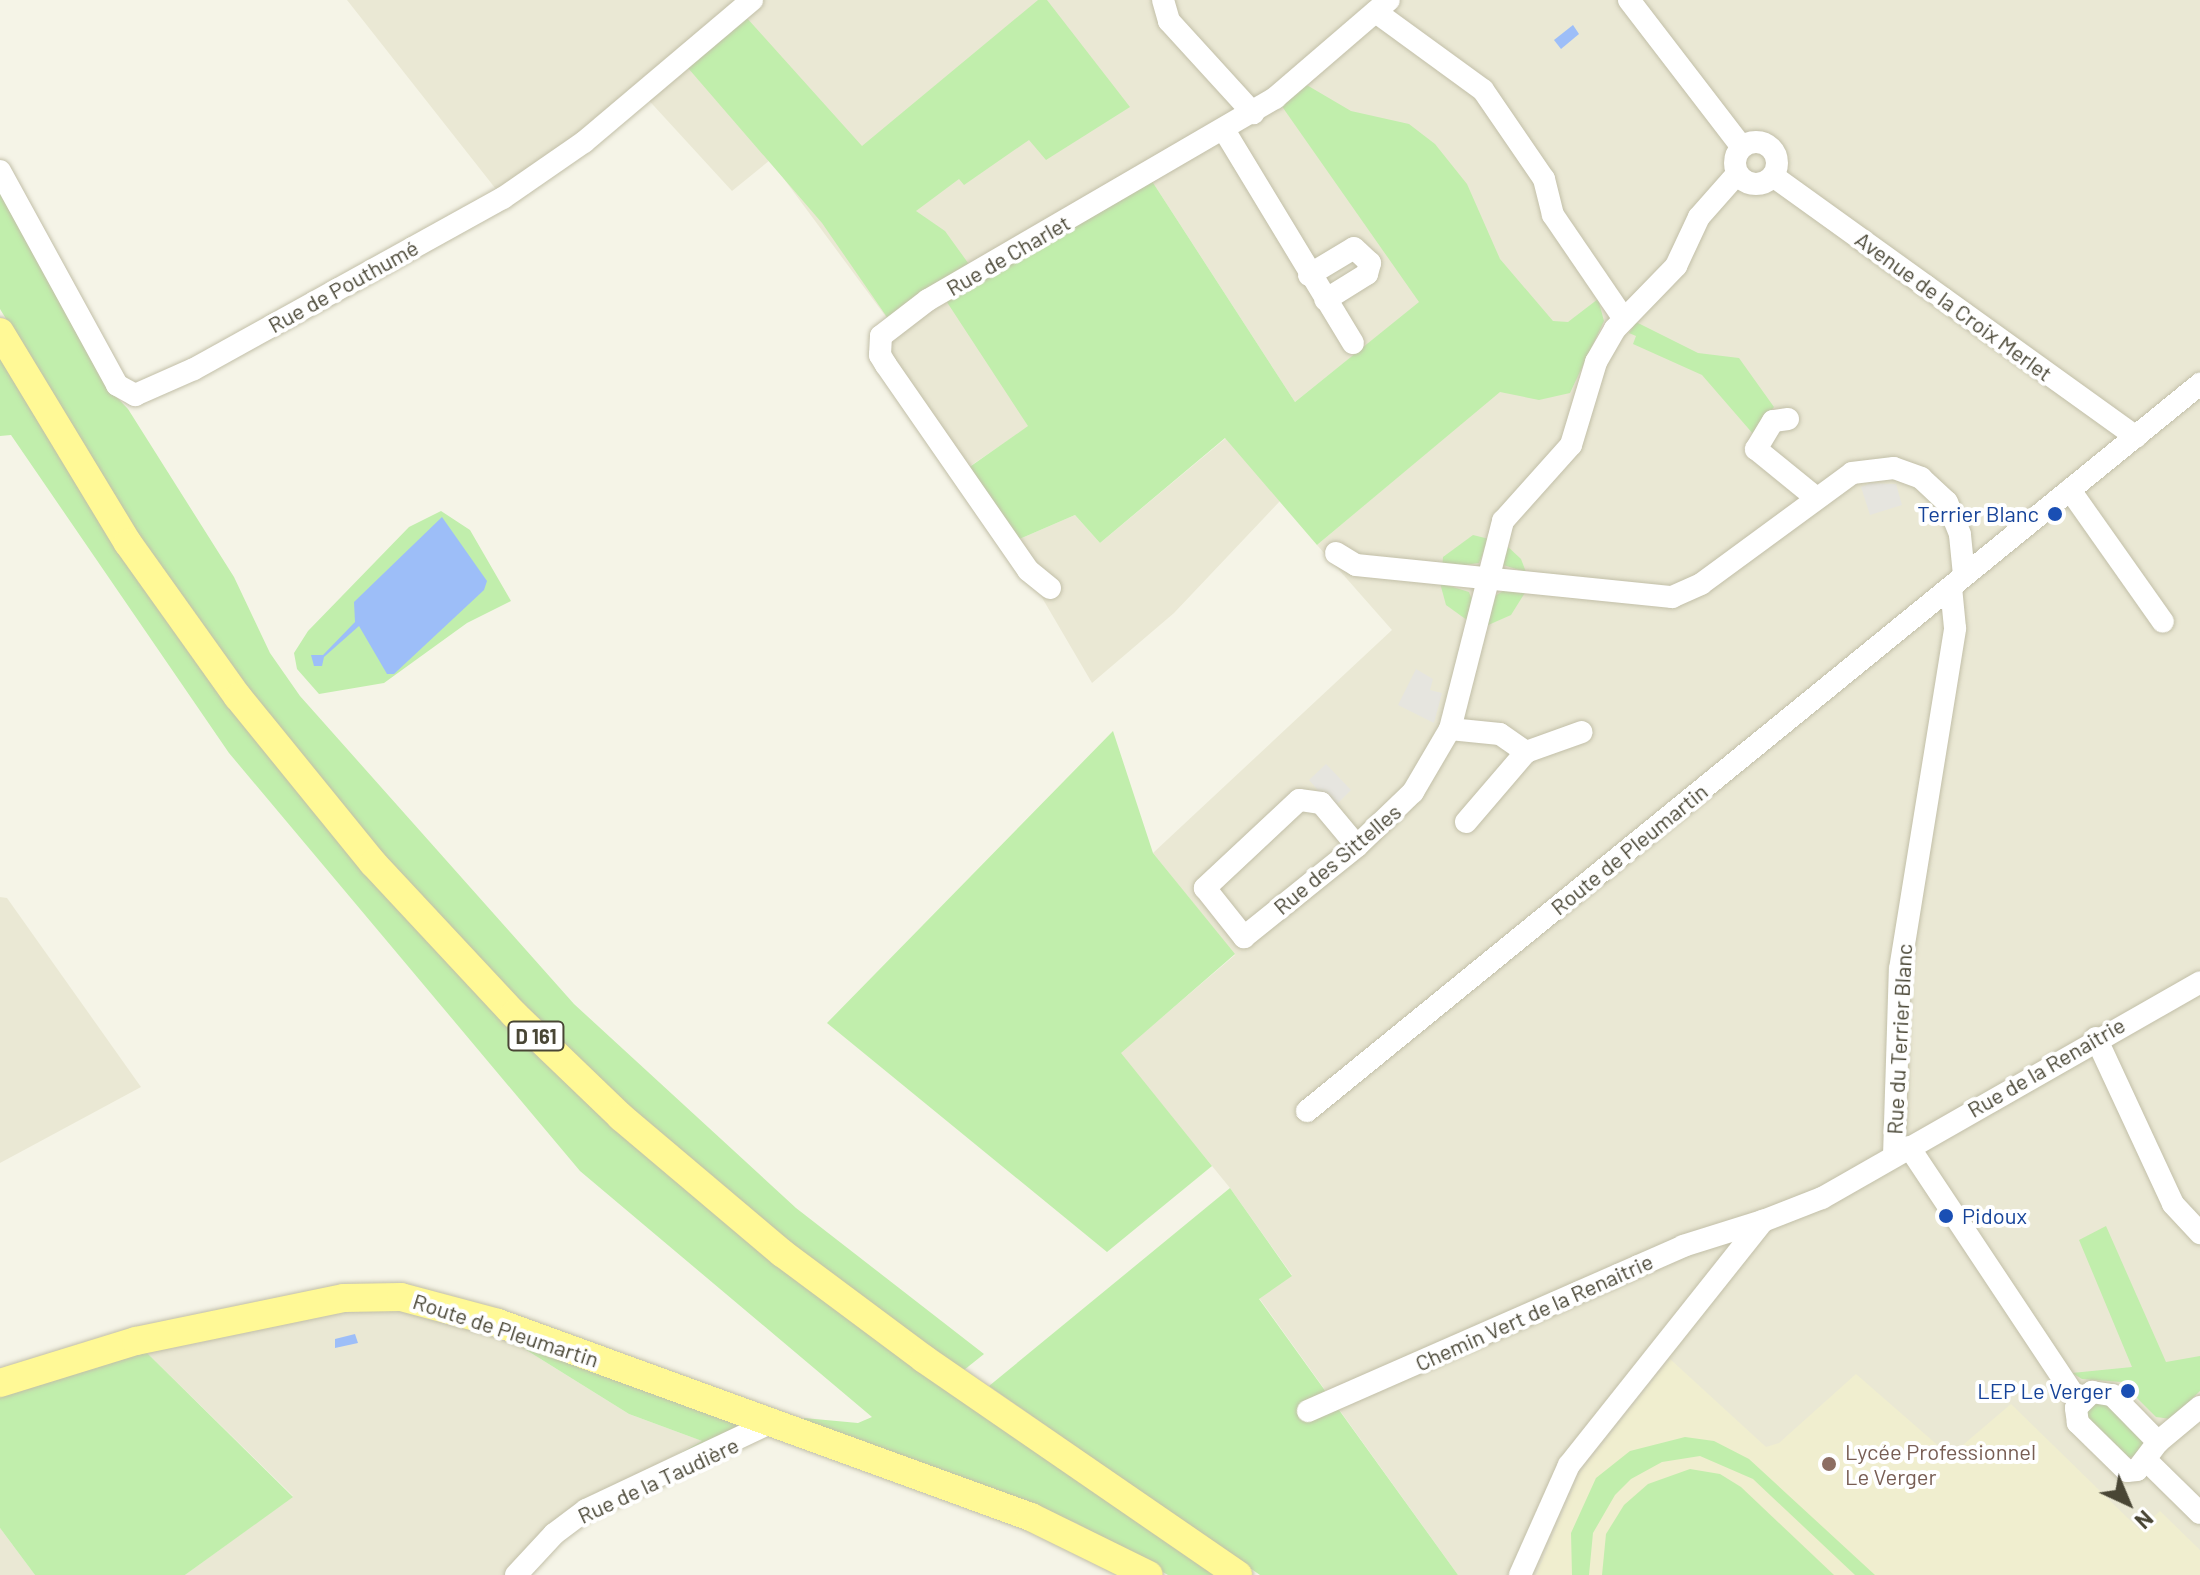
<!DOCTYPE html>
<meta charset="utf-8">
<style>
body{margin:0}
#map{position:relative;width:2200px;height:1575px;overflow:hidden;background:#f5f4e7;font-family:Barlow,sans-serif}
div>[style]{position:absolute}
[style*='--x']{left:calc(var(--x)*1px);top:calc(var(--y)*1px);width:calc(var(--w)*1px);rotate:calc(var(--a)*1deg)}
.residential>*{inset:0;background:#eae8d4}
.education>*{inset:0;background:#f0eecf}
.green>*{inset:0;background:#c1eeac}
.parking>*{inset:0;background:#e6e5df}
.water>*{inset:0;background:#9dbef8}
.roads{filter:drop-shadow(0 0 2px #c2bfa8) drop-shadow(0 0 2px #c2bfa8)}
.minor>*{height:22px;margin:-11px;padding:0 11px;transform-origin:11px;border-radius:11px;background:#fff}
.minor>.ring{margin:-11px;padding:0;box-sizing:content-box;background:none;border:22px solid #fff;border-radius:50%}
.major>*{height:28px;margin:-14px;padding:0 14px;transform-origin:14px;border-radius:14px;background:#fff996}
.dots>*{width:22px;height:22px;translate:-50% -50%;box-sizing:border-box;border:4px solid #fff;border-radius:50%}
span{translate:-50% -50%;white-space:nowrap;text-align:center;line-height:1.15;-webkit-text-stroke:8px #fff;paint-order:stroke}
.shield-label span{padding:2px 6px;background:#fff;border:2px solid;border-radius:6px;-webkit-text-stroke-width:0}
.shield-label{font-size:20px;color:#494635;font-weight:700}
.street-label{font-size:22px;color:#494635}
.transit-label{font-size:22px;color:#164399}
.right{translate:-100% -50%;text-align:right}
.left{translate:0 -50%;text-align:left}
.education-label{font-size:22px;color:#785e54}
.north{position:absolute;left:2088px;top:1463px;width:80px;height:80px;-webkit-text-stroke:6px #fff;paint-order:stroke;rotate:136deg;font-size:22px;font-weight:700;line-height:32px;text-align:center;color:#494635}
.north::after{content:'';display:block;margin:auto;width:28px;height:36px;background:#494635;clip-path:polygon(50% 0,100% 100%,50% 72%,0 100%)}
</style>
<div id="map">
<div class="residential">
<div style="clip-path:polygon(347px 0,2200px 0,2200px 1575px,1458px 1575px,1259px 1298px,1292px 1275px,1230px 1188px,1120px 1053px,1235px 955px,1153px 853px,1392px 630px,1317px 545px,1500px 391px,1420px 302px,1295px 402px,1148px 175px,1029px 426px,960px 473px,886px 365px,892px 325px,770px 160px,732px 191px,643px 94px,499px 193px)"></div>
<div style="clip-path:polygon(1226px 438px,1280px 501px,1174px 613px,1092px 683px,1010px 543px,1075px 515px,1100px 543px)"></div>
<div style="clip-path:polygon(0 897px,7px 898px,141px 1087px,0 1163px)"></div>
<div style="clip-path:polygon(377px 1307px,417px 1312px,515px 1343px,629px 1414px,702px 1441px,564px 1512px,504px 1575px,185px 1575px,293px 1496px,144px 1350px,301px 1315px)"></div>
<div style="clip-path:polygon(0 1528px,35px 1575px,0 1575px)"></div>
</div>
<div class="education">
<div style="clip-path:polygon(1670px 1359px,1766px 1447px,1779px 1443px,1856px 1374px,1950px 1456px,2011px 1404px,2140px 1530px,2160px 1511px,2200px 1550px,2200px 1575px,1536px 1575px,1580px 1473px)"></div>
</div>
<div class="green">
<div style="clip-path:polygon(1038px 0,1047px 0,1130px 107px,1046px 160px,1029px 140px,964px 185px,959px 179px,916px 211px,945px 231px,971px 267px,889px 320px,822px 223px,688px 68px,746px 17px,862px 146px)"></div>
<div style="clip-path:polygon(1305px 84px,1351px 111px,1409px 124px,1435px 144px,1467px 184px,1500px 259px,1553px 321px,1568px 322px,1598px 299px,1604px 321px,1570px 393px,1539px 400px,1500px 392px,1317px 545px,1225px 438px,1100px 543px,1075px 515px,1010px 543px,961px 473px,1028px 426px,941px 293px,1148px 175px,1295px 402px,1419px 302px,1281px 105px)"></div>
<div style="clip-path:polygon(0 186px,109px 389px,128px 409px,234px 577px,270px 653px,300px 696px,574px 1004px,796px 1208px,984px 1354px,964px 1370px,815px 1264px,631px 1109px,516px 999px,394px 868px,286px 740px,142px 540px,0 309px)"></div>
<div style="clip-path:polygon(1636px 322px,1698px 353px,1739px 358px,1774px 407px,1754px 435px,1702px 375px,1633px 344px,1636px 336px,1629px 333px)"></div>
<div style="clip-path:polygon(0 356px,103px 527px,224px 701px,368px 876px,504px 1022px,1215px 1575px,1168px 1575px,1076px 1523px,802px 1425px,804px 1418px,858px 1423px,872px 1417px,580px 1171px,229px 753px,11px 435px,0 436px)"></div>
<div style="clip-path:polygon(441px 511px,470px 530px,511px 601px,467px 623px,384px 683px,319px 694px,297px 669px,294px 653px,308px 631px,409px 527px)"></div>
<div style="clip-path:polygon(1473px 535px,1489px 539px,1479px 563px,1442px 568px,1443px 557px)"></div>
<div style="clip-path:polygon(1506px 545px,1521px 559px,1526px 572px,1503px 565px)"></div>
<div style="clip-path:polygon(1440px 583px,1469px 592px,1473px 603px,1471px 623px,1446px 605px)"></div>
<div style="clip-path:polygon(1506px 589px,1526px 591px,1511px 615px,1486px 626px,1490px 599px)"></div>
<div style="clip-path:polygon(1113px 731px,1153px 853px,1235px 954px,1121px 1053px,1212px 1166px,1107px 1252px,827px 1023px)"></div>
<div style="clip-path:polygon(1230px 1188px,1292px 1276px,1259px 1299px,1458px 1575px,1260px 1575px,989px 1386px)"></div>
<div style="clip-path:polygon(2106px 1226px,2166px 1362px,2200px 1356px,2200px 1391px,2171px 1419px,2156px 1417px,2121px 1382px,2082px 1379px,2072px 1373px,2132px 1367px,2079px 1240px)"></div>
<div style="clip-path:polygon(515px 1343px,745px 1425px,654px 1468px,702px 1441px,629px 1414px)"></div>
<div style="clip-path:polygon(144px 1350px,293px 1497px,185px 1575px,35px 1575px,0 1528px,0 1397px)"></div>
<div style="clip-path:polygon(2104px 1398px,2146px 1444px,2137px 1456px,2124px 1458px,2088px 1425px,2087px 1405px)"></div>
<div style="clip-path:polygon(1685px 1437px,1714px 1441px,1749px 1459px,1875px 1575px,1855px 1575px,1753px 1479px,1700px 1456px,1662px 1462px,1631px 1479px,1615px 1495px,1593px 1533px,1589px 1575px,1572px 1575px,1571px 1533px,1596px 1478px,1630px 1451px)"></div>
<div style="clip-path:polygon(1690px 1469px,1720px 1474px,1741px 1487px,1834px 1575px,1602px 1575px,1606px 1534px,1624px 1505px,1648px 1484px)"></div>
</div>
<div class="parking">
<div style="clip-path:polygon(1871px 483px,1896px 484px,1902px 505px,1870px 515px,1861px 487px)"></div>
<div style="clip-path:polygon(1416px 669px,1433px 679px,1430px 690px,1442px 693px,1434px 723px,1398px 705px)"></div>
<div style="clip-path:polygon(1326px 764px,1351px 790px,1333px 808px,1309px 780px)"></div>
</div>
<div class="water">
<div style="clip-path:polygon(1573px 25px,1579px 34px,1561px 49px,1554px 40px)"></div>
<div style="clip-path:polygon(442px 517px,487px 581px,484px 590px,394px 674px,387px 674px,359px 626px,324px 657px,322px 666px,314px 666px,311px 655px,323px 655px,355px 622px,354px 602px)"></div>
<div style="clip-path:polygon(355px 1334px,358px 1343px,335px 1348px,335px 1339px)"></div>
</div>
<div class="roads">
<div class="minor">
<div style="--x:1163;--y:0;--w:22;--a:74"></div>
<div style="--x:1169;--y:21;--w:125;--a:47.6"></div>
<div style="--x:1629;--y:0;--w:185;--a:52.5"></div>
<div style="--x:1376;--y:12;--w:132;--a:36.1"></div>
<div style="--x:1483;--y:90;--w:108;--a:55.6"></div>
<div style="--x:1544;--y:179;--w:37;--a:76"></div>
<div style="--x:1553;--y:215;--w:126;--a:55.7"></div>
<div style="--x:1224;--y:130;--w:249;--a:58.8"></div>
<div class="ring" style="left:1735px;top:142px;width:20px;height:20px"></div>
<div style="--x:0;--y:171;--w:244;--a:61.3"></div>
<div style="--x:117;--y:385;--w:21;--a:29"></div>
<div style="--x:135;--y:395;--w:64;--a:-23.8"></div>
<div style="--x:194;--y:369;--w:353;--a:-29"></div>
<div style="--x:503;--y:198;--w:98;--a:-34.7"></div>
<div style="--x:584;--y:142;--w:220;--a:-40.2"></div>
<div style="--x:1773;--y:176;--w:447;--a:35.7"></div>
<div style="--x:1309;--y:275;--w:52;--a:-31"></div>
<div style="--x:1354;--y:248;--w:22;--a:43"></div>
<div style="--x:1370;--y:263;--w:11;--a:105"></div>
<div style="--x:1367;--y:274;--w:49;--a:148.2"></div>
<div style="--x:1788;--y:419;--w:15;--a:172"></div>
<div style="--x:1773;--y:421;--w:33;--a:121"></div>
<div style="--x:1756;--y:449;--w:76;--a:39.1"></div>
<div style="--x:2070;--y:490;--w:161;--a:54.8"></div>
<div style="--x:1336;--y:553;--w:23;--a:31"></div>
<div style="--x:1356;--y:565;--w:318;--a:5.8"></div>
<div style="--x:1672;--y:597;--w:32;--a:-24"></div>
<div style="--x:1701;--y:584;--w:187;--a:-36.3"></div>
<div style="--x:1852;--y:473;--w:42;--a:-6.8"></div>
<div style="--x:1894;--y:468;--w:29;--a:20"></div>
<div style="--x:1921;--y:478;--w:35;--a:43"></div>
<div style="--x:1947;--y:502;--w:35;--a:68"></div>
<div style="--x:1960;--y:535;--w:40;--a:84.3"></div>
<div style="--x:1050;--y:588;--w:28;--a:-141"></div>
<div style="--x:1028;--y:570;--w:249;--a:-124.7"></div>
<div style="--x:886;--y:365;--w:12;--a:-121"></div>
<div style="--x:880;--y:355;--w:19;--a:-87"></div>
<div style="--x:881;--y:336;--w:59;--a:-37.5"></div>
<div style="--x:928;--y:300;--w:402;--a:-30.2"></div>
<div style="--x:1275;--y:98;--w:150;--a:-40.7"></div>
<div style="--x:1450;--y:729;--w:50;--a:5.7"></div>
<div style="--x:1500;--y:734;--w:32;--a:35"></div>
<div style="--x:1466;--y:822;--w:92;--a:-49.4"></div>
<div style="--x:1526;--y:752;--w:59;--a:-19.7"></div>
<div style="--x:1357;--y:846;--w:56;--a:-129.9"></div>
<div style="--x:1321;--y:803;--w:22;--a:-172"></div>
<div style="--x:1299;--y:800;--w:129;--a:136.9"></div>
<div style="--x:1205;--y:888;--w:63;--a:51.5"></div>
<div style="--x:1244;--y:937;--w:145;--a:-38.8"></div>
<div style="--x:1357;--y:846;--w:78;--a:-44"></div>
<div style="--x:1413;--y:792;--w:73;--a:-59.6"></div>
<div style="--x:1450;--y:729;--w:215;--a:-75.7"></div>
<div style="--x:1503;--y:521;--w:102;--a:-48.2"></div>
<div style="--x:1571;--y:445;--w:87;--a:-73.2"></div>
<div style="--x:1596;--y:362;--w:38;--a:-60"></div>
<div style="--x:1615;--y:329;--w:88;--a:-45.9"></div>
<div style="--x:1676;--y:266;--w:54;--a:-64.9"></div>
<div style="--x:1699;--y:217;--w:57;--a:-48.5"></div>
<div style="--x:2096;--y:1038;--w:183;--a:65.1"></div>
<div style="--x:2173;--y:1204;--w:40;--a:47"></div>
<div style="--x:1307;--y:1111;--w:1152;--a:-39.15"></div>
<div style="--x:1909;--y:1147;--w:307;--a:56.4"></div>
<div style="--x:1894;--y:1156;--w:187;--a:-88.2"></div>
<div style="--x:1900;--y:969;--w:345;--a:-80.8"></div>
<div style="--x:1955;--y:628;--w:41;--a:-95.6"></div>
<div style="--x:2092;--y:1392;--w:20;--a:9"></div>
<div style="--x:2112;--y:1395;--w:66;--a:45.6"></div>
<div style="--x:2158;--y:1442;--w:35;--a:127"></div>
<div style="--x:2137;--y:1470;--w:10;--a:174"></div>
<div style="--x:2127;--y:1471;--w:69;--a:-135.6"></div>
<div style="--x:2078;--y:1423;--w:15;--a:-98"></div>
<div style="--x:2076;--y:1408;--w:23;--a:-45"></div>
<div style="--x:1308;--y:1411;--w:410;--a:-23.7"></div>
<div style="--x:1683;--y:1246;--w:84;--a:-17.4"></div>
<div style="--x:2158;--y:1442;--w:55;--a:-39.8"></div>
<div style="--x:2147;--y:1461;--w:74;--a:44.5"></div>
<div style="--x:516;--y:1575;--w:56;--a:-47.2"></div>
<div style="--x:554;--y:1534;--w:40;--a:-37"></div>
<div style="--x:586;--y:1510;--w:204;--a:-25.3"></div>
<div style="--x:1520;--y:1575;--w:120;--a:-66"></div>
<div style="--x:1569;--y:1465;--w:312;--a:-51.5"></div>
<div style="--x:1763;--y:1221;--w:63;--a:-21.3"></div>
<div style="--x:1822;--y:1198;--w:435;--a:-29.7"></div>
</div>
<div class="major">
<div style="--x:0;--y:332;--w:247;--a:58.8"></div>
<div style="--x:128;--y:543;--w:189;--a:54.5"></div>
<div style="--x:238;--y:697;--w:214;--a:50.9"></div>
<div style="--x:373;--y:863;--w:207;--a:47"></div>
<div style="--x:514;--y:1014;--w:149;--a:43.9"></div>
<div style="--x:621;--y:1117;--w:211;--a:40.2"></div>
<div style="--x:782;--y:1253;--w:177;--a:36.7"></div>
<div style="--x:924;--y:1359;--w:381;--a:34.5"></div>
<div style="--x:0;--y:1383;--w:142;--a:-17.2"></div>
<div style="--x:136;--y:1341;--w:212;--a:-11.7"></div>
<div style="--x:344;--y:1298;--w:57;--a:-1"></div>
<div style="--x:401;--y:1297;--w:100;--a:15"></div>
<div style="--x:498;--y:1323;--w:567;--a:20"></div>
<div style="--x:1031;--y:1517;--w:131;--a:26.2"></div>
</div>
</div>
<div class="dots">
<div style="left:2055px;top:514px;background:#1a4fb4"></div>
<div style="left:1946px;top:1216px;background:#1a4fb4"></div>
<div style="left:2128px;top:1391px;background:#1a4fb4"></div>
<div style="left:1829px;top:1464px;background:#8d6e63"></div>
</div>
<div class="shield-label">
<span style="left:536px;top:1036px">D 161</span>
</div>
<div class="street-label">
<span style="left:1008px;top:255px;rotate:-30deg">Rue de Charlet</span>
<span style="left:343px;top:286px;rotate:-29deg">Rue de Pouthumé</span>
<span style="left:1954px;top:306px;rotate:36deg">Avenue de la Croix Merlet</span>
<span style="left:1629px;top:849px;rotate:-39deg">Route de Pleumartin</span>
<span style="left:1337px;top:859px;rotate:-40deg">Rue des Sittelles</span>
<span style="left:1899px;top:1039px;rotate:-87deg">Rue du Terrier Blanc</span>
<span style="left:2046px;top:1067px;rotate:-30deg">Rue de la Renaitrie</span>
<span style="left:1534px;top:1312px;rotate:-24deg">Chemin Vert de la Renaitrie</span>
<span style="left:506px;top:1330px;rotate:18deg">Route de Pleumartin</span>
<span style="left:658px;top:1480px;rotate:-25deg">Rue de la Taudière</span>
</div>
<div class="transit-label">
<span class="right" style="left:2039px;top:514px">Terrier Blanc</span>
<span class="left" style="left:1962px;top:1216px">Pidoux</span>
<span class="right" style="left:2112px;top:1391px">LEP Le Verger</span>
</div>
<div class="education-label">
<span class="left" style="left:1845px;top:1464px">Lycée Professionnel<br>Le Verger</span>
</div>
<div class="north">N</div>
</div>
